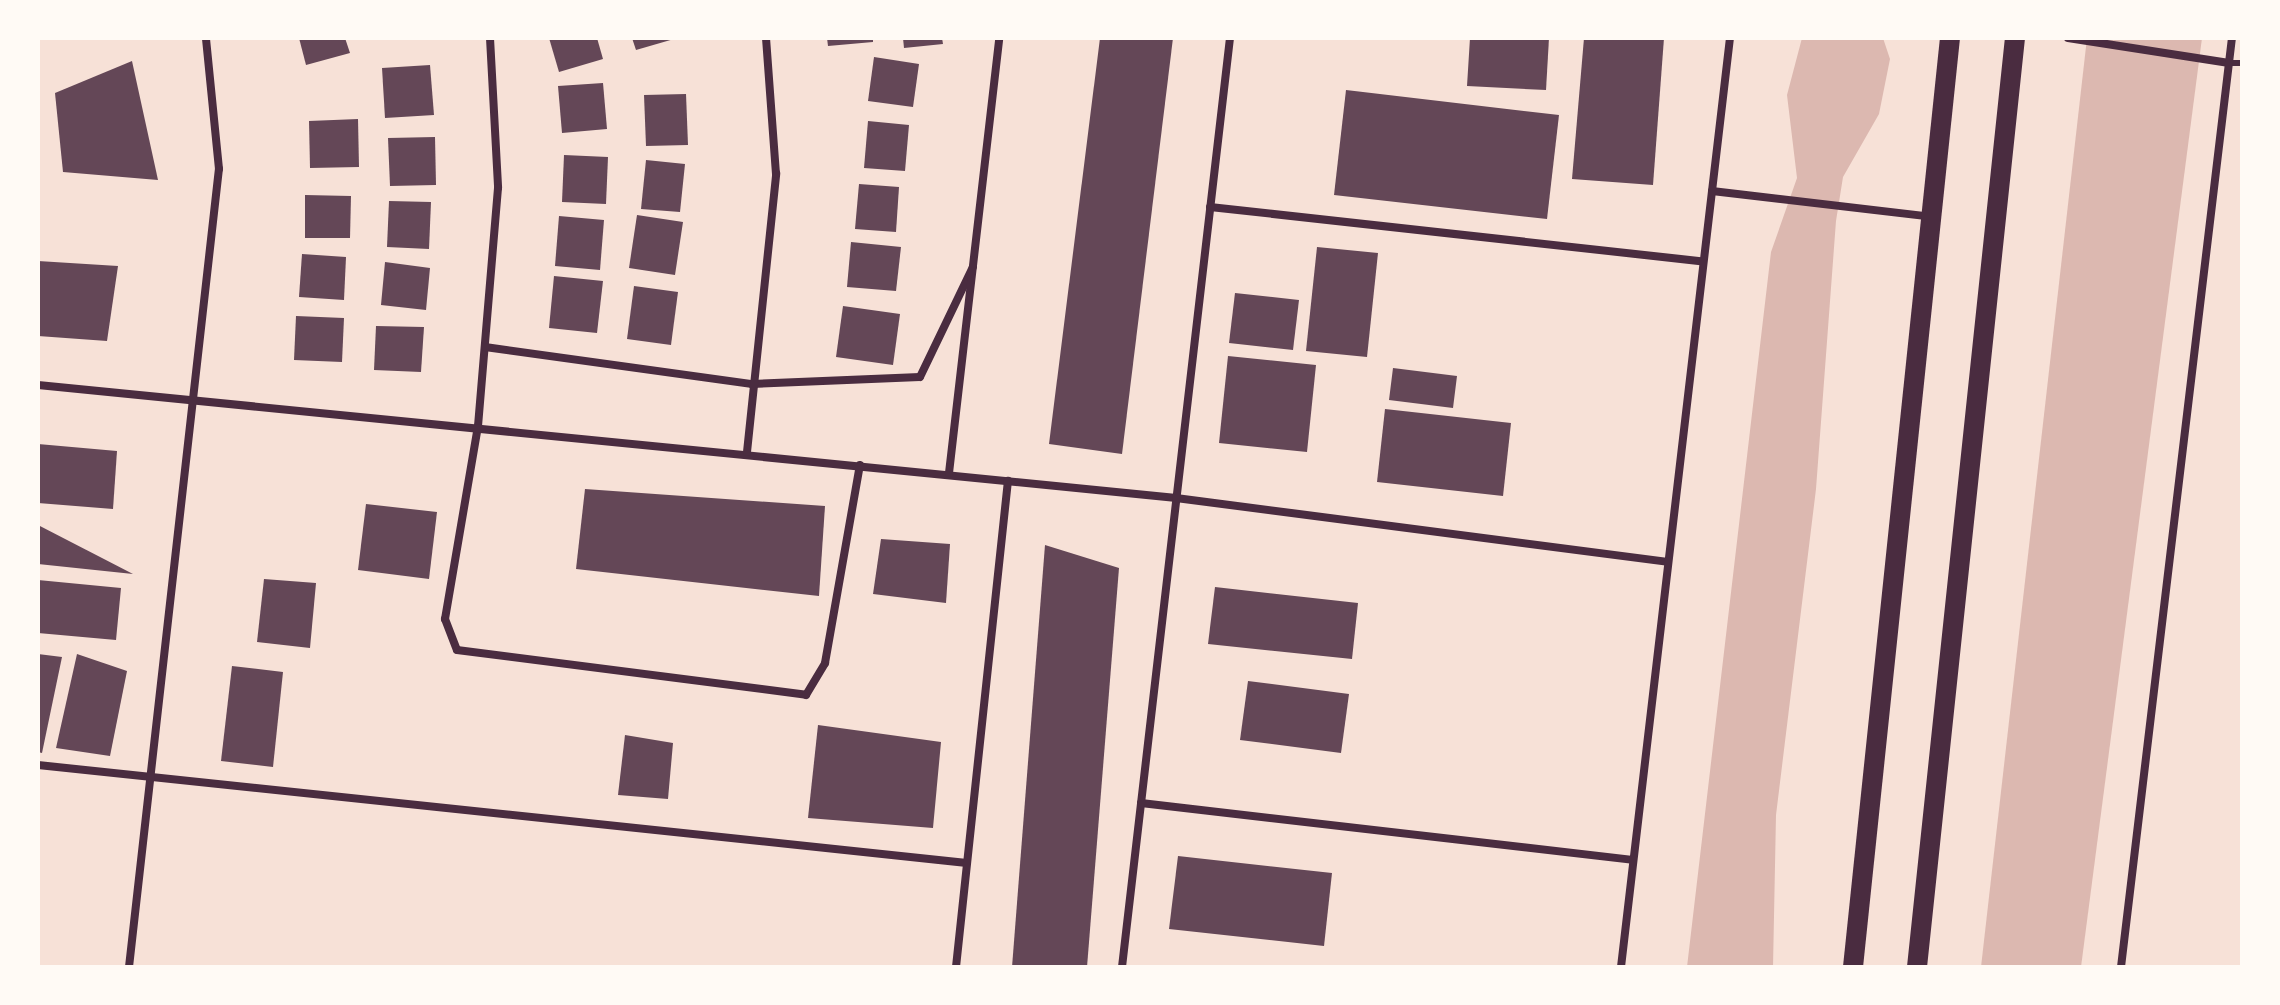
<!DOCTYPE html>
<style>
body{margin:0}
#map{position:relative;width:2280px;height:1005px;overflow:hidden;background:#f7e1d7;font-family:Helvetica,sans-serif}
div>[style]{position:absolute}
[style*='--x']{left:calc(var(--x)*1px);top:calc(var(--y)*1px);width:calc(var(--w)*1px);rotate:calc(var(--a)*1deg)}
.water>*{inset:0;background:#dcb8b0}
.building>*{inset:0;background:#644757}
.service>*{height:6px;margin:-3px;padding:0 3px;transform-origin:3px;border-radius:3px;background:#4a2c40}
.minor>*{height:8px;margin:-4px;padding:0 4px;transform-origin:4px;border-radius:4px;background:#4a2c40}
.primary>*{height:20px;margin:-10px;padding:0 10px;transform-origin:10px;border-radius:10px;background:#4a2c40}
span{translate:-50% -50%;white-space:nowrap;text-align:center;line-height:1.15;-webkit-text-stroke:6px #fffaf5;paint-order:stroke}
.frame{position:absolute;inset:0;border:40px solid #fffaf5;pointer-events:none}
</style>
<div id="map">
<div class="water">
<div style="clip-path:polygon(1802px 38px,1883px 38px,1890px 59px,1879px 114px,1843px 177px,1836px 221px,1816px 489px,1776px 815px,1773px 967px,1687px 967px,1771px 252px,1797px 178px,1787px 95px)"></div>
<div style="clip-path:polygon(2087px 38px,2202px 38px,2081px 967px,1981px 967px)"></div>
</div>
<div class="building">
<div style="clip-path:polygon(299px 38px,345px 38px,350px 53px,306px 65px)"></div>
<div style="clip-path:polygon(549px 38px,597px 38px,603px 59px,559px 72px)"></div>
<div style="clip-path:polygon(632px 38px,674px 38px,674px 39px,636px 50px)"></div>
<div style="clip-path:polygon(827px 38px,873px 38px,873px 42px,828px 46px)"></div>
<div style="clip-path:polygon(903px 38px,942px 38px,943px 44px,904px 48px)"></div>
<div style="clip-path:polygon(1100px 38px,1173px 38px,1122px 454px,1049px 444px)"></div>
<div style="clip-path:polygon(1470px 38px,1549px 38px,1546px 90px,1467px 86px)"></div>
<div style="clip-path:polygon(1584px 38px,1664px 38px,1653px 185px,1572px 179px)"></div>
<div style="clip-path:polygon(874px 57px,919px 64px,913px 107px,868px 101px)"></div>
<div style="clip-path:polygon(132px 61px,158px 180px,63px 172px,55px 93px)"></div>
<div style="clip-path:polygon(430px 65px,434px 115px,385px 118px,382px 68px)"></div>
<div style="clip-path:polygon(603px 83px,607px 129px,562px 133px,558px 86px)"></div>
<div style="clip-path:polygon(1346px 90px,1559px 115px,1547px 219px,1334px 195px)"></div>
<div style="clip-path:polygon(686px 94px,688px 145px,646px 146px,644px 95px)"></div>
<div style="clip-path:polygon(358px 119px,359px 167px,310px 168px,309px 121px)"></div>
<div style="clip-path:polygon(868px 121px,909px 125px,905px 171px,864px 168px)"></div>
<div style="clip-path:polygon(435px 137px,436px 185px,390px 186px,388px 138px)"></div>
<div style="clip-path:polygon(564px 155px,608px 157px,606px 204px,562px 202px)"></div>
<div style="clip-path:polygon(646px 160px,685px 164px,680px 212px,641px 209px)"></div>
<div style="clip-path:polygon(859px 184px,899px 187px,896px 232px,855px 229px)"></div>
<div style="clip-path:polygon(305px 195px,351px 196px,350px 238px,305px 238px)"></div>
<div style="clip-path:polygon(389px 201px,431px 202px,429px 249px,387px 247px)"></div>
<div style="clip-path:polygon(637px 215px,683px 222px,675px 275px,629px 268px)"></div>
<div style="clip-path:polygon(559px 216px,604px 220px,600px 270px,555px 266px)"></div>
<div style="clip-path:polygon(851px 242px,901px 247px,896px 291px,847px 287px)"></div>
<div style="clip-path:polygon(1317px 247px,1378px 253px,1367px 357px,1306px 351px)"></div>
<div style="clip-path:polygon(302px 254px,346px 257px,344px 300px,299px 297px)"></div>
<div style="clip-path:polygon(38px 261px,118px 266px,107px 341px,38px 336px)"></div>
<div style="clip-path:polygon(385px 262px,430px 268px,426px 310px,381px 305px)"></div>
<div style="clip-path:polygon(554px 276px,603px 281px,597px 333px,549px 328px)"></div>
<div style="clip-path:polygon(634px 286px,678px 292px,671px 345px,627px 339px)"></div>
<div style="clip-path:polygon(1235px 293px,1299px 300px,1293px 350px,1229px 343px)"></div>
<div style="clip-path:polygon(843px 306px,900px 314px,893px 365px,836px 357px)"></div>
<div style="clip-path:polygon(296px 316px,344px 318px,342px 362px,294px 360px)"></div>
<div style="clip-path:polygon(376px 326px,424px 327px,421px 372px,374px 370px)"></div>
<div style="clip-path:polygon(1228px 356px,1316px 365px,1307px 452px,1219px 443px)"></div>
<div style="clip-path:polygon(1393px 368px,1457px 376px,1453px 408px,1389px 400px)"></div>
<div style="clip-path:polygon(1385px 409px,1511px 423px,1503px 496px,1377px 482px)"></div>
<div style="clip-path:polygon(38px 444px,117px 451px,113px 509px,38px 503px)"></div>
<div style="clip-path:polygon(585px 489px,825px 506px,819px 596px,576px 569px)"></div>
<div style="clip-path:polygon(366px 504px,437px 512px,429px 579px,358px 570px)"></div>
<div style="clip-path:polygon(38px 525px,133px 574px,38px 564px)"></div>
<div style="clip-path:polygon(881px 539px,950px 544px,946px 603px,873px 594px)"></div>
<div style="clip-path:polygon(1045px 545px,1119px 568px,1087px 967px,1012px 967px)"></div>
<div style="clip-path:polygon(264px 579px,316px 583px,310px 648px,257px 642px)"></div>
<div style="clip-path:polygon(38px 580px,121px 588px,116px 640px,38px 633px)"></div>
<div style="clip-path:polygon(1215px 587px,1358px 603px,1352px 659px,1208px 644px)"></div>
<div style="clip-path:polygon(38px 654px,62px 657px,42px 753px,38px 752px)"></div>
<div style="clip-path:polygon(77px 654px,127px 671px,110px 756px,56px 748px)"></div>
<div style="clip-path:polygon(232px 666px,283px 672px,273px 767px,221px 761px)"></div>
<div style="clip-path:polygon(1248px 681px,1349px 694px,1341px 753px,1240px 740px)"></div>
<div style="clip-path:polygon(818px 725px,941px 742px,933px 828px,808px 818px)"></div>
<div style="clip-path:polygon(625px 735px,673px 743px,668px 799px,618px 795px)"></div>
<div style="clip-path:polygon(1178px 856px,1332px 873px,1324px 946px,1169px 929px)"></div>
</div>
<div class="service">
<div style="--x:2229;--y:63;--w:13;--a:0"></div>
</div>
<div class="minor">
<div style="--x:490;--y:38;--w:150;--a:86.9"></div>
<div style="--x:498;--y:188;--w:239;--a:94.8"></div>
<div style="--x:478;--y:426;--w:196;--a:99.7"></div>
<div style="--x:445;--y:619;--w:33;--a:69"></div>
<div style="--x:457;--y:650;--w:352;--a:7.3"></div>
<div style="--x:806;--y:695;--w:37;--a:-59"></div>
<div style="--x:825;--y:663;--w:201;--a:-80"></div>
<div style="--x:2068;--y:38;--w:163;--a:8.8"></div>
<div style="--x:1712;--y:191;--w:222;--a:6.7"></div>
<div style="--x:1210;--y:207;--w:496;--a:6.3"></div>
<div style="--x:485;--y:347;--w:270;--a:7.9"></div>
<div style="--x:752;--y:384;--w:168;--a:-2.4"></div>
<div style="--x:920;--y:377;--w:122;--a:-64.3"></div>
<div style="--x:38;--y:385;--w:1144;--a:5.67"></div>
<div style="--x:1176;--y:498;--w:494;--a:7.4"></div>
<div style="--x:747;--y:452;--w:280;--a:-84"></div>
<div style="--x:776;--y:174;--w:136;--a:-94.2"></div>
<div style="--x:949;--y:473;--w:438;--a:-83.4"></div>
<div style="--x:38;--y:765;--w:934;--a:6.02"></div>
<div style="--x:1141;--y:803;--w:495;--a:6.6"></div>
<div style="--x:129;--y:967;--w:803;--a:-83.57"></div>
<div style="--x:219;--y:169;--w:132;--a:-95.7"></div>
<div style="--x:956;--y:967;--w:489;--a:-83.9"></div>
<div style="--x:1122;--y:967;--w:935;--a:-83.37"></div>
<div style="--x:1621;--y:967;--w:935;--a:-83.31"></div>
<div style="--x:2121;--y:967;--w:936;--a:-83.19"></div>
</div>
<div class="primary">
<div style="--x:1853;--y:967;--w:934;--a:-84.04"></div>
<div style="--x:1917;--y:967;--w:934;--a:-83.98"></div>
</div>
<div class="frame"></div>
</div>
